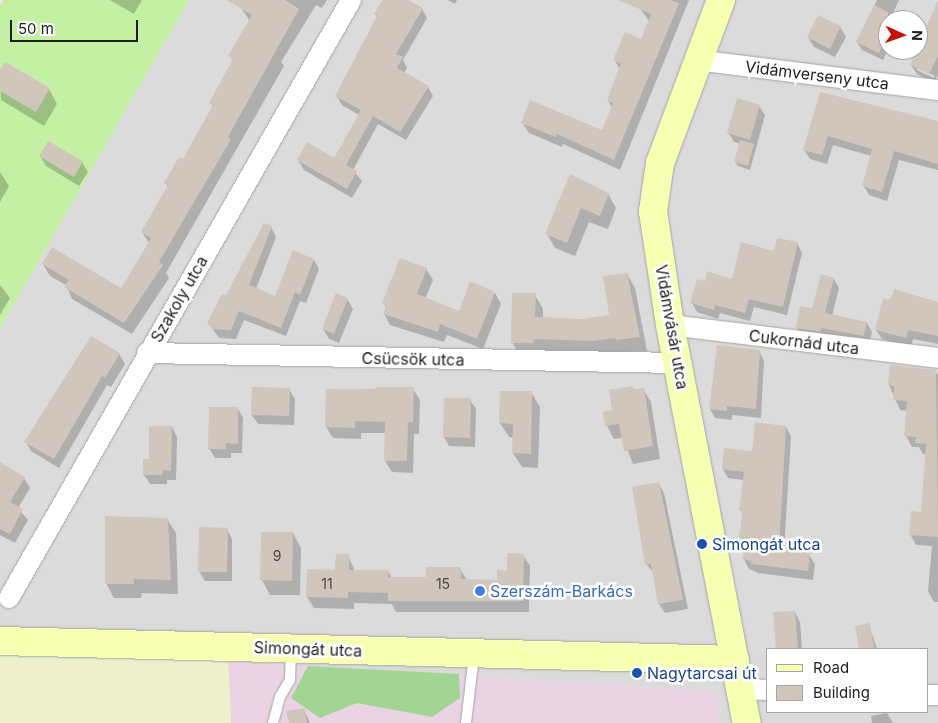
<!DOCTYPE html>
<meta charset="utf-8">
<style>
body{margin:0}
#map{position:relative;width:938px;height:723px;overflow:hidden;background:#f0ece3;font-family:Inter,sans-serif}
div>[style]{position:absolute}
[style*='--x']{left:calc(var(--x)*1px);top:calc(var(--y)*1px);width:calc(var(--w)*1px);rotate:calc(var(--a)*1deg)}
.residential>*{inset:0;background:#dcdbdb}
.industrial>*{inset:0;background:#ead4e4}
.farmland>*{inset:0;background:#ecf1cc}
.grass>*{inset:0;background:#c4f0a3}
.forest>*{inset:0;background:#a2d493}
.shadow>*{inset:0;background:#0003}
.building>*{inset:0;background:#d0c6bb}
.roads{filter:drop-shadow(0 0 1px #a5a5a5) drop-shadow(0 0 1px #a5a5a5)}
.service>*{height:10px;margin:-5px;padding:0 5px;transform-origin:5px;border-radius:5px;background:#fff}
.minor>*{height:20px;margin:-10px;padding:0 10px;transform-origin:10px;border-radius:10px;background:#fff}
.secondary>*{height:28px;margin:-14px;padding:0 14px;transform-origin:14px;border-radius:14px;background:#f7ffb2}
.dots>*{width:14px;height:14px;translate:-50% -50%;box-sizing:border-box;border:2px solid #fff;border-radius:50%}
span{translate:-50% -50%;white-space:nowrap;text-align:center;line-height:1.15;-webkit-text-stroke:5px #fff;paint-order:stroke}
.number-label{font-size:14px;color:#4a4845}
.number-label span{-webkit-text-stroke-width:0}
.street-label{font-size:16px;color:#1e1e1e}
.transit-label{font-size:16px;color:#164399}
.left{translate:0 -50%;text-align:left}
.shop-label{font-size:16px;color:#366cbe}
.legend{position:absolute;left:766px;top:648px;width:162px;height:65px;box-sizing:border-box;background:#fff;border:1px solid #a5a5a5;margin:0;padding:6px 9px;list-style:none;font-size:15px;color:#1e1e1e}
.legend li{display:flex;align-items:center;gap:10px;height:25px}
.legend b{width:25px;border:1px solid #a5a5a5}
.north{position:absolute;left:878px;top:10px;width:50px;height:50px;box-sizing:border-box;background:#fff;border:1px solid #a5a5a5;border-radius:50%;rotate:92deg;font-size:14px;font-weight:700;line-height:20px;text-align:center;color:#1e1e1e}
.north::after{content:'';display:block;margin:auto;width:18px;height:22px;background:#cc0c00;clip-path:polygon(50% 0,100% 100%,50% 72%,0 100%)}
.scale{position:absolute;left:10px;top:20px;width:128px;height:22px;box-sizing:border-box;border:2px solid #1e1e1e;border-top:0;padding-left:6px;font-size:15px;line-height:18px;white-space:nowrap;color:#1e1e1e;-webkit-text-stroke:4px #fff;paint-order:stroke}
</style>
<div id="map">
<div class="residential">
<div style="clip-path:polygon(evenodd,189px 0,938px 0,938px 723px,721px 723px,714px 692px,228px 660px,0 630px,0 328px,189px 0,888px 20px,918px 20px,918px 50px,888px 50px,888px 20px,189px 0,767px 649px,927px 649px,927px 712px,767px 712px,767px 649px)"></div>
</div>
<div class="industrial">
<div style="clip-path:polygon(228px 660px,715px 692px,721px 723px,231px 723px)"></div>
</div>
<div class="farmland">
<div style="clip-path:polygon(0 630px,228px 660px,231px 723px,0 723px)"></div>
</div>
<div class="grass">
<div style="clip-path:polygon(3px 0,189px 0,0 328px,0 5px)"></div>
</div>
<div class="forest">
<div style="clip-path:polygon(308px 666px,459px 674px,460px 698px,432px 717px,357px 703px,320px 718px,291px 698px)"></div>
</div>
<div class="shadow">
<div style="clip-path:polygon(110px 0,142px 0,134px 14px)"></div>
<div style="clip-path:polygon(245px 0,327px 0,322px 8px,316px 5px,281px 62px,284px 66px,166px 273px,169px 278px,132px 334px,72px 299px,66px 285px,50px 276px,43px 264px,122px 289px,149px 243px,142px 232px,168px 187px,166px 183px,183px 160px,213px 107px,211px 103px,233px 62px,230px 56px,250px 21px,241px 8px)"></div>
<div style="clip-path:polygon(383px 0,406px 0,422px 9px,427px 18px,403px 60px,407px 68px,404px 73px,428px 87px,433px 96px,406px 140px,378px 124px,353px 170px,362px 181px,352px 198px,304px 170px,298px 160px,335px 160px,359px 115px,342px 105px,337px 96px,378px 18px,375px 14px)"></div>
<div style="clip-path:polygon(448px 0,457px 0,455px 4px)"></div>
<div style="clip-path:polygon(645px 0,689px 0,620px 170px,563px 144px,562px 147px,529px 133px,522px 122px,603px 131px,612px 108px,608px 100px,620px 70px,615px 60px,641px 40px,649px 21px,641px 10px)"></div>
<div style="clip-path:polygon(877px 0,899px 0,892px 15px,897px 20px,888px 20px,888px 50px,883px 60px,862px 50px,857px 42px)"></div>
<div style="clip-path:polygon(evenodd,938px 14px,938px 75px,934px 83px,917px 74px,911px 65px,938px 14px,917px 67px,935px 76px,934px 78px,917px 70px,917px 67px)"></div>
<div style="clip-path:polygon(840px 27px,846px 37px,835px 57px,814px 47px,808px 37px)"></div>
<div style="clip-path:polygon(0 72px,49px 89px,57px 104px,44px 126px,1px 100px)"></div>
<div style="clip-path:polygon(821px 94px,938px 122px,938px 170px,899px 160px,887px 201px,869px 195px,863px 185px,871px 156px,833px 145px,827px 164px,810px 159px,804px 150px)"></div>
<div style="clip-path:polygon(759px 106px,765px 115px,750px 170px,738px 166px,735px 162px,741px 144px,734px 142px,728px 132px)"></div>
<div style="clip-path:polygon(40px 156px,82px 162px,88px 172px,79px 186px,46px 166px)"></div>
<div style="clip-path:polygon(0 172px,9px 186px,0 202px)"></div>
<div style="clip-path:polygon(570px 176px,608px 194px,616px 208px,608px 229px,589px 222px,575px 256px,555px 248px,547px 234px)"></div>
<div style="clip-path:polygon(271px 227px,276px 237px,256px 289px,276px 297px,314px 260px,319px 269px,306px 303px,300px 301px,286px 336px,244px 320px,236px 339px,219px 338px,208px 323px)"></div>
<div style="clip-path:polygon(797px 243px,802px 253px,787px 315px,754px 307px,750px 321px,720px 313px,718px 319px,697px 312px,692px 303px,706px 282px,732px 280px)"></div>
<div style="clip-path:polygon(426px 269px,433px 280px,425px 299px,459px 313px,495px 293px,501px 304px,483px 349px,447px 335px,444px 342px,390px 325px,384px 314px,386px 308px,384px 303px)"></div>
<div style="clip-path:polygon(627px 274px,635px 288px,647px 351px,520px 357px,512px 342px,535px 295px,543px 309px,543px 319px,582px 320px,611px 316px)"></div>
<div style="clip-path:polygon(834px 279px,839px 288px,832px 316px,867px 323px,872px 332px,869px 345px,802px 337px,797px 327px)"></div>
<div style="clip-path:polygon(0 285px,10px 298px,0 315px)"></div>
<div style="clip-path:polygon(895px 290px,938px 303px,938px 344px,913px 339px,911px 347px,882px 339px,876px 330px)"></div>
<div style="clip-path:polygon(347px 299px,353px 309px,339px 343px,329px 339px,323px 329px)"></div>
<div style="clip-path:polygon(759px 351px,764px 361px,761px 418px,732px 415px,732px 420px,715px 418px,710px 409px)"></div>
<div style="clip-path:polygon(119px 354px,125px 364px,111px 387px,107px 385px,59px 468px,31px 451px,26px 442px,62px 382px,64px 384px)"></div>
<div style="clip-path:polygon(935px 371px,938px 375px,938px 602px,934px 602px,928px 591px,932px 546px,916px 545px,910px 534px,922px 513px,927px 454px,923px 454px,919px 447px,912px 447px,906px 436px,908px 411px,900px 410px,889px 385px)"></div>
<div style="clip-path:polygon(289px 389px,295px 399px,294px 425px,258px 424px,252px 415px)"></div>
<div style="clip-path:polygon(413px 389px,420px 400px,419px 434px,414px 434px,413px 473px,392px 472px,385px 461px,386px 433px,361px 433px,361px 439px,333px 438px,326px 427px,327px 390px)"></div>
<div style="clip-path:polygon(643px 389px,651px 402px,660px 459px,633px 464px,623px 438px,614px 439px,607px 426px,604px 413px,614px 411px,635px 391px)"></div>
<div style="clip-path:polygon(531px 392px,540px 407px,538px 468px,522px 467px,513px 453px,514px 438px,509px 437px,500px 423px)"></div>
<div style="clip-path:polygon(470px 400px,476px 409px,475px 447px,449px 446px,444px 437px)"></div>
<div style="clip-path:polygon(238px 409px,243px 418px,242px 453px,231px 453px,231px 458px,215px 458px,209px 448px)"></div>
<div style="clip-path:polygon(172px 427px,177px 437px,176px 480px,167px 480px,167px 484px,150px 484px,144px 475px,150px 460px)"></div>
<div style="clip-path:polygon(786px 427px,791px 436px,784px 552px,809px 555px,815px 564px,813px 580px,758px 573px,749px 569px,744px 559px,746px 545px,741px 537px,744px 480px,728px 478px,723px 469px,753px 453px)"></div>
<div style="clip-path:polygon(0 464px,24px 478px,30px 488px,18px 508px,28px 520px,15px 543px,0 535px)"></div>
<div style="clip-path:polygon(659px 484px,664px 493px,688px 609px,665px 613px,659px 604px,654px 573px,646px 564px)"></div>
<div style="clip-path:polygon(167px 519px,176px 533px,178px 594px,142px 593px,141px 598px,114px 598px,106px 583px)"></div>
<div style="clip-path:polygon(227px 529px,232px 539px,232px 581px,205px 581px,199px 571px)"></div>
<div style="clip-path:polygon(262px 533px,293px 533px,301px 548px,300px 595px,270px 595px,262px 580px)"></div>
<div style="clip-path:polygon(523px 555px,530px 566px,529px 612px,396px 612px,392px 604px,354px 603px,354px 609px,314px 608px,307px 597px,308px 571px,337px 571px,348px 556px,355px 571px,388px 571px,392px 578px,427px 578px,460px 569px,467px 580px,498px 581px)"></div>
<div style="clip-path:polygon(795px 612px,800px 622px,802px 649px,777px 649px,775px 613px)"></div>
<div style="clip-path:polygon(869px 625px,877px 649px,860px 649px,857px 627px)"></div>
<div style="clip-path:polygon(304px 709px,310px 723px,290px 723px)"></div>
<div style="clip-path:polygon(887px 713px,893px 723px,872px 723px,871px 716px)"></div>
</div>
<div class="building">
<div style="clip-path:polygon(227px 0,285px 0,299px 9px,228px 137px,231px 139px,159px 262px,163px 265px,124px 323px,64px 287px,69px 280px,42px 264px,52px 247px,121px 288px,151px 238px,141px 232px,168px 185px,164px 183px,179px 157px,183px 159px,213px 105px,209px 103px,233px 59px,228px 56px,252px 15px)"></div>
<div style="clip-path:polygon(382px 0,408px 0,423px 8px,396px 54px,403px 57px,397px 68px,429px 86px,400px 132px,373px 116px,346px 165px,357px 171px,347px 189px,297px 160px,307px 142px,334px 158px,361px 110px,335px 96px,377px 16px,374px 14px)"></div>
<div style="clip-path:polygon(618px 0,671px 0,679px 3px,614px 160px,557px 134px,556px 137px,521px 123px,530px 100px,602px 130px,613px 103px,607px 100px,621px 64px,613px 60px,625px 32px,641px 39px,651px 14px)"></div>
<div style="clip-path:polygon(938px 0,938px 56px,929px 74px,910px 65px)"></div>
<div style="clip-path:polygon(874px 5px,888px 12px,888px 33px,879px 53px,856px 42px)"></div>
<div style="clip-path:polygon(818px 15px,841px 26px,830px 49px,807px 37px)"></div>
<div style="clip-path:polygon(5px 62px,50px 88px,36px 112px,0 91px,0 70px)"></div>
<div style="clip-path:polygon(820px 92px,938px 121px,938px 164px,894px 151px,882px 192px,862px 186px,872px 149px,828px 136px,822px 155px,803px 150px)"></div>
<div style="clip-path:polygon(737px 98px,760px 105px,750px 140px,727px 133px)"></div>
<div style="clip-path:polygon(740px 140px,754px 144px,748px 166px,734px 162px)"></div>
<div style="clip-path:polygon(48px 141px,83px 161px,74px 177px,39px 156px)"></div>
<div style="clip-path:polygon(570px 174px,609px 193px,600px 216px,581px 208px,567px 243px,545px 234px)"></div>
<div style="clip-path:polygon(264px 223px,272px 226px,249px 285px,275px 296px,293px 250px,314px 259px,300px 295px,295px 292px,281px 328px,239px 311px,231px 330px,212px 329px,207px 323px,222px 294px,226px 295px)"></div>
<div style="clip-path:polygon(777px 238px,798px 242px,783px 307px,749px 299px,745px 313px,715px 305px,714px 310px,690px 303px,697px 279px,705px 281px,707px 271px,732px 279px,741px 242px,774px 251px)"></div>
<div style="clip-path:polygon(400px 258px,427px 268px,417px 294px,459px 311px,470px 281px,495px 292px,477px 339px,440px 324px,438px 332px,383px 314px,386px 305px,382px 303px)"></div>
<div style="clip-path:polygon(627px 273px,640px 337px,616px 340px,615px 338px,593px 341px,534px 339px,533px 343px,511px 343px,512px 293px,536px 293px,535px 317px,582px 319px,609px 315px,603px 276px)"></div>
<div style="clip-path:polygon(821px 274px,834px 278px,825px 313px,867px 322px,864px 336px,821px 328px,821px 332px,796px 328px,800px 306px,812px 308px)"></div>
<div style="clip-path:polygon(894px 289px,938px 302px,938px 336px,908px 330px,906px 338px,875px 330px,883px 298px,891px 300px)"></div>
<div style="clip-path:polygon(336px 293px,348px 298px,334px 334px,322px 329px)"></div>
<div style="clip-path:polygon(91px 336px,120px 353px,105px 378px,102px 376px,54px 459px,24px 442px)"></div>
<div style="clip-path:polygon(717px 345px,760px 350px,756px 409px,727px 406px,727px 411px,709px 409px)"></div>
<div style="clip-path:polygon(890px 365px,936px 370px,938px 537px,909px 535px,911px 511px,921px 512px,926px 444px,915px 443px,916px 437px,904px 436px,907px 401px,893px 400px,894px 386px,888px 385px)"></div>
<div style="clip-path:polygon(633px 386px,634px 389px,644px 388px,653px 446px,624px 451px,619px 424px,605px 426px,603px 412px,612px 410px,609px 390px)"></div>
<div style="clip-path:polygon(252px 387px,290px 388px,289px 416px,251px 415px)"></div>
<div style="clip-path:polygon(376px 387px,414px 387px,413px 422px,408px 422px,407px 461px,384px 461px,385px 422px,355px 421px,355px 428px,325px 427px,326px 389px,376px 390px)"></div>
<div style="clip-path:polygon(500px 391px,532px 391px,531px 454px,512px 453px,513px 424px,499px 423px)"></div>
<div style="clip-path:polygon(444px 398px,471px 398px,470px 438px,443px 437px)"></div>
<div style="clip-path:polygon(209px 407px,238px 407px,238px 444px,226px 443px,226px 449px,208px 449px)"></div>
<div style="clip-path:polygon(755px 422px,786px 426px,779px 550px,810px 553px,808px 571px,751px 564px,751px 561px,743px 559px,745px 538px,739px 537px,743px 511px,739px 511px,744px 472px,722px 469px,724px 448px,752px 451px)"></div>
<div style="clip-path:polygon(149px 426px,172px 426px,171px 471px,163px 470px,162px 475px,143px 475px,143px 459px,149px 459px)"></div>
<div style="clip-path:polygon(0 462px,25px 477px,10px 502px,23px 509px,10px 534px,0 529px)"></div>
<div style="clip-path:polygon(659px 482px,683px 600px,658px 604px,651px 564px,645px 565px,632px 487px)"></div>
<div style="clip-path:polygon(105px 516px,168px 518px,171px 580px,134px 579px,134px 584px,105px 584px)"></div>
<div style="clip-path:polygon(199px 527px,228px 528px,227px 572px,198px 572px)"></div>
<div style="clip-path:polygon(261px 532px,293px 532px,292px 581px,260px 580px)"></div>
<div style="clip-path:polygon(507px 553px,524px 554px,523px 601px,388px 601px,388px 593px,348px 592px,348px 598px,306px 597px,307px 569px,335px 570px,336px 554px,349px 554px,349px 570px,389px 570px,388px 577px,426px 577px,426px 567px,461px 567px,461px 579px,497px 580px,497px 570px,507px 571px)"></div>
<div style="clip-path:polygon(795px 611px,798px 649px,776px 649px,773px 612px)"></div>
<div style="clip-path:polygon(870px 623px,874px 649px,859px 649px,855px 626px)"></div>
<div style="clip-path:polygon(305px 708px,307px 723px,289px 723px,286px 711px)"></div>
</div>
<div class="roads">
<div class="service">
<div style="--x:273;--y:723;--w:27;--a:-75"></div>
<div style="--x:280;--y:697;--w:20;--a:-60"></div>
<div style="--x:290;--y:680;--w:30;--a:-88"></div>
<div style="--x:466;--y:723;--w:68;--a:-83.3"></div>
</div>
<div class="minor">
<div style="--x:696;--y:60;--w:244;--a:7.1"></div>
<div style="--x:670;--y:325;--w:270;--a:7"></div>
<div style="--x:147;--y:353;--w:531;--a:1.08"></div>
<div style="--x:9;--y:598;--w:689;--a:-60.23"></div>
<div style="--x:741;--y:689;--w:26;--a:2"></div>
<div style="--x:927;--y:695;--w:11;--a:0"></div>
</div>
<div class="secondary">
<div style="--x:721;--y:0;--w:174;--a:110.5"></div>
<div style="--x:660;--y:163;--w:49;--a:98.3"></div>
<div style="--x:653;--y:211;--w:115;--a:81.5"></div>
<div style="--x:670;--y:325;--w:405;--a:79.1"></div>
<div style="--x:0;--y:641;--w:735;--a:1.48"></div>
</div>
</div>
<div class="dots">
<div style="left:702px;top:544px;background:#1a4fb4"></div>
<div style="left:480px;top:591px;background:#3f7fe0"></div>
<div style="left:637px;top:673px;background:#1a4fb4"></div>
</div>
<div class="number-label">
<span style="left:277px;top:556px">9</span>
<span style="left:327px;top:584px">11</span>
<span style="left:443px;top:584px">15</span>
</div>
<div class="street-label">
<span style="left:817px;top:75px;rotate:7deg">Vidámverseny utca</span>
<span style="left:179px;top:299px;rotate:-60deg">Szakoly utca</span>
<span style="left:672px;top:327px;rotate:80deg">Vidámvásár utca</span>
<span style="left:804px;top:342px;rotate:7deg">Cukornád utca</span>
<span style="left:413px;top:359px;rotate:1deg">Csücsök utca</span>
<span style="left:308px;top:649px;rotate:2deg">Simongát utca</span>
</div>
<div class="transit-label">
<span class="left" style="left:712px;top:544px">Simongát utca</span>
<span class="left" style="left:647px;top:673px">Nagytarcsai út</span>
</div>
<div class="shop-label">
<span class="left" style="left:490px;top:591px">Szerszám-Barkács</span>
</div>
<ul class="legend">
<li><b style="height:6px;background:#f7ffb2"></b>Road</li>
<li><b style="height:14px;background:#d0c6bb"></b>Building</li>
</ul>
<div class="north">N</div>
<div class="scale">50 m</div>
</div>
